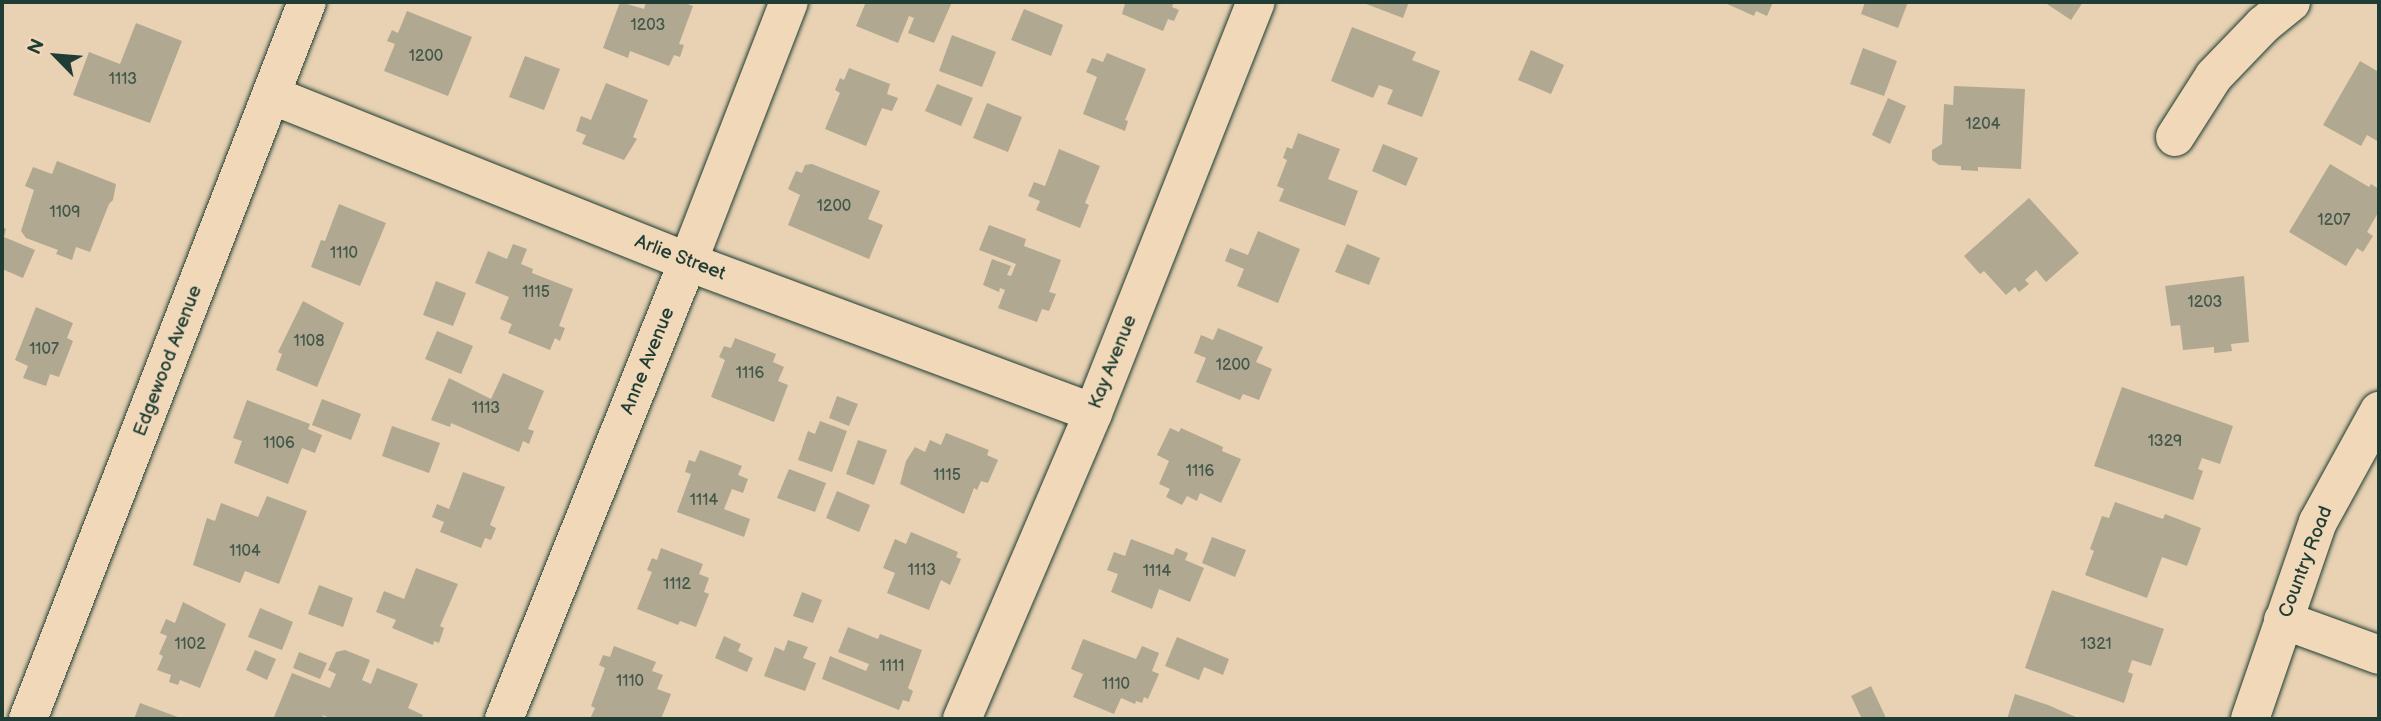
<!DOCTYPE html>
<style>
body{margin:0}
#map{position:relative;width:2381px;height:721px;overflow:hidden;background:#e8d2b3;font-family:"Balsamiq Sans",sans-serif}
div>[style]{position:absolute}
[style*='--x']{left:calc(var(--x)*1px);top:calc(var(--y)*1px);width:calc(var(--w)*1px);rotate:calc(var(--a)*1deg)}
.building>*{inset:0;background:#b0a890}
.roads{filter:drop-shadow(0 0 2px #1f3d34) drop-shadow(0 0 2px #1f3d34)}
.minor>*{height:38px;margin:-19px;padding:0 19px;transform-origin:19px;border-radius:19px;background:#f0d8b8}
span{translate:-50% -50%;white-space:nowrap;text-align:center;line-height:1.15;-webkit-text-stroke:7px #f0d8b8;paint-order:stroke}
.number-label{font-size:16px;color:#43584b}
.number-label span{-webkit-text-stroke-width:0}
.street-label{font-size:19px;color:#1f3d34}
.frame{position:absolute;inset:0;border:4px solid #1f3d34;pointer-events:none}
.north{position:absolute;left:21px;top:21px;width:70px;height:70px;-webkit-text-stroke:5px #f0d8b8;paint-order:stroke;rotate:295deg;font-size:19px;font-weight:700;line-height:28px;text-align:center;color:#1f3d34}
.north::after{content:'';display:block;margin:auto;width:24px;height:32px;background:#1f3d34;clip-path:polygon(50% 0,100% 100%,50% 72%,0 100%)}
</style>
<div id="map">
<div class="building">
<div style="clip-path:polygon(620px 2px,644px 9px,646px 2px,682px 2px,693px 6px,679px 44px,684px 45px,680px 57px,674px 55px,669px 66px,630px 51px,628px 58px,603px 48px)"></div>
<div style="clip-path:polygon(866px 2px,952px 2px,934px 43px,908px 33px,914px 18px,909px 16px,898px 43px,856px 26px)"></div>
<div style="clip-path:polygon(1119px 2px,1174px 2px,1172px 7px,1179px 10px,1174px 21px,1168px 19px,1163px 31px,1122px 14px,1125px 4px)"></div>
<div style="clip-path:polygon(1361px 2px,1409px 2px,1403px 18px)"></div>
<div style="clip-path:polygon(1723px 2px,1773px 2px,1767px 16px,1756px 11px,1754px 16px)"></div>
<div style="clip-path:polygon(1865px 2px,1908px 2px,1898px 28px,1861px 14px)"></div>
<div style="clip-path:polygon(2044px 2px,2083px 2px,2071px 20px)"></div>
<div style="clip-path:polygon(1024px 9px,1063px 25px,1051px 56px,1011px 40px)"></div>
<div style="clip-path:polygon(407px 11px,472px 37px,448px 96px,384px 71px,395px 44px,387px 41px,392px 30px,398px 33px)"></div>
<div style="clip-path:polygon(136px 23px,182px 41px,150px 123px,73px 95px,89px 52px,120px 64px)"></div>
<div style="clip-path:polygon(1352px 27px,1416px 52px,1412px 60px,1440px 71px,1422px 117px,1387px 104px,1393px 90px,1379px 85px,1373px 98px,1331px 81px)"></div>
<div style="clip-path:polygon(952px 35px,996px 52px,982px 87px,939px 71px)"></div>
<div style="clip-path:polygon(1863px 48px,1897px 61px,1884px 96px,1850px 84px)"></div>
<div style="clip-path:polygon(1531px 50px,1564px 65px,1551px 94px,1518px 80px)"></div>
<div style="clip-path:polygon(1107px 53px,1146px 69px,1125px 120px,1128px 121px,1125px 131px,1083px 114px,1097px 77px,1086px 72px,1092px 58px,1103px 62px)"></div>
<div style="clip-path:polygon(525px 56px,560px 69px,544px 110px,509px 97px)"></div>
<div style="clip-path:polygon(2360px 61px,2379px 72px,2379px 142px,2367px 135px,2361px 146px,2323px 125px)"></div>
<div style="clip-path:polygon(849px 68px,890px 84px,887px 94px,898px 98px,892px 111px,882px 108px,866px 146px,825px 129px,840px 93px,835px 90px,840px 78px,844px 80px)"></div>
<div style="clip-path:polygon(606px 83px,648px 100px,633px 137px,637px 139px,624px 160px,582px 144px,586px 135px,576px 131px,581px 116px,591px 120px)"></div>
<div style="clip-path:polygon(937px 84px,973px 98px,961px 126px,925px 111px)"></div>
<div style="clip-path:polygon(1954px 86px,2025px 89px,2021px 169px,1978px 167px,1978px 171px,1961px 170px,1961px 166px,1939px 165px,1932px 160px,1932px 150px,1942px 144px,1944px 104px,1953px 105px)"></div>
<div style="clip-path:polygon(1888px 98px,1906px 106px,1890px 144px,1872px 135px)"></div>
<div style="clip-path:polygon(987px 103px,1022px 117px,1008px 152px,973px 138px)"></div>
<div style="clip-path:polygon(1298px 133px,1340px 149px,1328px 179px,1358px 191px,1345px 226px,1279px 201px,1284px 189px,1277px 186px,1287px 160px,1283px 158px,1287px 147px,1292px 149px)"></div>
<div style="clip-path:polygon(1383px 144px,1418px 158px,1406px 186px,1372px 171px)"></div>
<div style="clip-path:polygon(1059px 149px,1100px 166px,1085px 203px,1089px 205px,1080px 228px,1036px 210px,1040px 201px,1028px 196px,1034px 182px,1045px 186px)"></div>
<div style="clip-path:polygon(57px 161px,116px 184px,113px 200px,109px 204px,90px 252px,76px 247px,72px 260px,56px 254px,58px 250px,26px 238px,21px 231px,34px 190px,25px 186px,33px 167px,52px 174px)"></div>
<div style="clip-path:polygon(812px 164px,880px 191px,868px 219px,883px 225px,869px 259px,788px 225px,800px 195px,788px 189px,796px 171px,802px 173px,805px 165px)"></div>
<div style="clip-path:polygon(2330px 164px,2369px 187px,2371px 184px,2379px 189px,2379px 211px,2367px 232px,2373px 236px,2363px 252px,2357px 248px,2346px 266px,2289px 232px)"></div>
<div style="clip-path:polygon(2029px 198px,2079px 253px,2046px 282px,2036px 270px,2025px 280px,2029px 284px,2019px 292px,2015px 287px,2006px 295px,1984px 271px,1980px 274px,1964px 256px)"></div>
<div style="clip-path:polygon(339px 204px,386px 223px,360px 286px,311px 267px,321px 240px,325px 241px)"></div>
<div style="clip-path:polygon(989px 225px,1026px 239px,1024px 246px,1061px 260px,1049px 292px,1056px 294px,1049px 311px,1042px 309px,1037px 322px,998px 308px,1005px 290px,1000px 288px,999px 292px,983px 285px,992px 259px,1011px 266px,1007px 275px,1011px 276px,1016px 264px,979px 250px)"></div>
<div style="clip-path:polygon(2px 227px,6px 229px,4px 237px,35px 250px,23px 278px,2px 269px)"></div>
<div style="clip-path:polygon(1258px 231px,1300px 249px,1278px 303px,1237px 286px,1244px 269px,1225px 261px,1230px 248px,1248px 255px)"></div>
<div style="clip-path:polygon(513px 244px,527px 249px,521px 264px,533px 269px,532px 273px,573px 289px,559px 326px,565px 328px,560px 341px,555px 338px,550px 350px,508px 333px,512px 324px,500px 319px,509px 297px,475px 283px,488px 251px,507px 259px)"></div>
<div style="clip-path:polygon(1347px 244px,1380px 258px,1369px 285px,1335px 272px)"></div>
<div style="clip-path:polygon(2244px 276px,2249px 342px,2231px 344px,2232px 351px,2214px 353px,2214px 347px,2183px 350px,2180px 325px,2171px 326px,2165px 286px)"></div>
<div style="clip-path:polygon(436px 281px,466px 293px,453px 326px,423px 315px)"></div>
<div style="clip-path:polygon(303px 301px,344px 323px,317px 387px,276px 370px,282px 354px,278px 352px)"></div>
<div style="clip-path:polygon(36px 307px,73px 323px,67px 338px,73px 341px,59px 377px,50px 374px,46px 386px,23px 378px,28px 366px,15px 360px)"></div>
<div style="clip-path:polygon(1218px 328px,1263px 347px,1256px 362px,1272px 369px,1259px 400px,1243px 394px,1240px 400px,1196px 382px,1206px 358px,1194px 353px,1201px 335px,1213px 340px)"></div>
<div style="clip-path:polygon(437px 331px,473px 346px,461px 374px,425px 359px)"></div>
<div style="clip-path:polygon(735px 338px,776px 354px,773px 362px,784px 367px,778px 381px,788px 385px,774px 422px,711px 397px,725px 360px,719px 357px,724px 346px,731px 348px)"></div>
<div style="clip-path:polygon(503px 373px,544px 391px,528px 429px,534px 431px,529px 444px,523px 441px,519px 452px,451px 423px,450px 427px,431px 420px,449px 378px,491px 399px)"></div>
<div style="clip-path:polygon(2122px 387px,2233px 426px,2220px 464px,2202px 458px,2198px 469px,2203px 471px,2193px 500px,2094px 466px)"></div>
<div style="clip-path:polygon(837px 396px,858px 404px,849px 426px,829px 418px)"></div>
<div style="clip-path:polygon(322px 399px,361px 414px,351px 440px,312px 425px)"></div>
<div style="clip-path:polygon(247px 400px,310px 424px,308px 429px,322px 435px,315px 453px,302px 448px,288px 484px,234px 463px,242px 441px,233px 438px)"></div>
<div style="clip-path:polygon(820px 421px,847px 431px,832px 472px,798px 460px,808px 431px,815px 434px)"></div>
<div style="clip-path:polygon(392px 426px,440px 443px,429px 473px,382px 456px)"></div>
<div style="clip-path:polygon(1170px 428px,1179px 432px,1181px 428px,1223px 447px,1222px 451px,1241px 459px,1221px 503px,1200px 493px,1197px 501px,1187px 496px,1182px 505px,1166px 497px,1170px 489px,1159px 484px,1169px 461px,1157px 455px)"></div>
<div style="clip-path:polygon(946px 433px,989px 450px,987px 455px,998px 460px,988px 483px,981px 481px,977px 490px,974px 488px,964px 514px,900px 484px,906px 461px,915px 447px,925px 452px,930px 440px,941px 445px)"></div>
<div style="clip-path:polygon(858px 440px,887px 450px,874px 485px,846px 474px)"></div>
<div style="clip-path:polygon(700px 450px,742px 466px,738px 475px,748px 479px,743px 493px,732px 489px,724px 509px,750px 519px,744px 537px,677px 512px,691px 474px,685px 472px,689px 460px,695px 462px)"></div>
<div style="clip-path:polygon(789px 469px,826px 483px,815px 512px,777px 498px)"></div>
<div style="clip-path:polygon(463px 472px,505px 487px,490px 525px,496px 528px,491px 540px,485px 538px,481px 548px,440px 532px,444px 522px,432px 517px,437px 504px,449px 509px)"></div>
<div style="clip-path:polygon(837px 491px,870px 505px,859px 532px,826px 518px)"></div>
<div style="clip-path:polygon(267px 496px,307px 511px,279px 584px,245px 571px,240px 583px,193px 565px,207px 518px,215px 521px,221px 503px,258px 517px)"></div>
<div style="clip-path:polygon(2115px 502px,2163px 519px,2165px 514px,2201px 528px,2187px 566px,2162px 557px,2147px 598px,2085px 575px,2094px 551px,2090px 549px,2102px 516px,2109px 518px)"></div>
<div style="clip-path:polygon(911px 532px,958px 552px,956px 557px,961px 559px,950px 585px,941px 580px,929px 610px,887px 593px,895px 573px,883px 568px,895px 539px,906px 544px)"></div>
<div style="clip-path:polygon(1212px 537px,1246px 550px,1235px 577px,1202px 563px)"></div>
<div style="clip-path:polygon(1131px 539px,1173px 555px,1176px 548px,1188px 553px,1185px 560px,1204px 568px,1190px 602px,1159px 589px,1152px 609px,1111px 592px,1118px 574px,1107px 570px,1114px 552px,1125px 556px)"></div>
<div style="clip-path:polygon(661px 548px,703px 564px,699px 574px,709px 578px,704px 592px,709px 594px,696px 627px,680px 621px,678px 625px,637px 609px,652px 572px,647px 570px,652px 558px,657px 560px)"></div>
<div style="clip-path:polygon(416px 568px,458px 584px,440px 626px,444px 628px,439px 643px,434px 641px,433px 645px,392px 628px,396px 620px,376px 612px,384px 591px,404px 599px)"></div>
<div style="clip-path:polygon(319px 585px,353px 598px,343px 627px,308px 614px)"></div>
<div style="clip-path:polygon(2052px 590px,2164px 629px,2151px 666px,2132px 660px,2128px 672px,2133px 674px,2124px 703px,2025px 668px)"></div>
<div style="clip-path:polygon(802px 592px,822px 600px,813px 623px,793px 616px)"></div>
<div style="clip-path:polygon(183px 602px,226px 624px,200px 688px,180px 680px,178px 685px,169px 682px,171px 675px,157px 670px,163px 656px,159px 654px,167px 636px,160px 633px,166px 619px,175px 623px)"></div>
<div style="clip-path:polygon(260px 608px,293px 622px,282px 650px,248px 637px)"></div>
<div style="clip-path:polygon(848px 627px,878px 639px,880px 634px,922px 650px,908px 688px,913px 691px,909px 702px,903px 700px,899px 710px,822px 679px,830px 656px,866px 671px,869px 664px,838px 652px)"></div>
<div style="clip-path:polygon(724px 636px,741px 644px,738px 651px,753px 658px,747px 672px,715px 658px)"></div>
<div style="clip-path:polygon(1177px 637px,1229px 659px,1223px 675px,1204px 667px,1199px 680px,1165px 666px)"></div>
<div style="clip-path:polygon(1083px 639px,1136px 659px,1142px 646px,1159px 653px,1152px 671px,1159px 674px,1148px 699px,1144px 697px,1142px 703px,1136px 701px,1135px 704px,1121px 698px,1114px 714px,1073px 697px,1083px 674px,1071px 669px)"></div>
<div style="clip-path:polygon(788px 640px,808px 647px,803px 658px,816px 663px,805px 691px,764px 676px,775px 647px,784px 651px)"></div>
<div style="clip-path:polygon(614px 646px,656px 662px,652px 671px,663px 675px,657px 689px,671px 694px,661px 719px,590px 719px,595px 708px,591px 706px,605px 668px,599px 665px,603px 655px,610px 657px)"></div>
<div style="clip-path:polygon(255px 650px,276px 659px,267px 680px,246px 670px)"></div>
<div style="clip-path:polygon(345px 650px,370px 660px,362px 680px,371px 684px,377px 668px,418px 684px,408px 708px,423px 715px,421px 719px,333px 719px,322px 715px,325px 719px,274px 717px,292px 673px,330px 688px,336px 674px,328px 670px,336px 652px)"></div>
<div style="clip-path:polygon(299px 652px,327px 663px,320px 679px,293px 668px)"></div>
<div style="clip-path:polygon(1871px 686px,1886px 718px,1884px 719px,1862px 719px,1851px 696px)"></div>
<div style="clip-path:polygon(2015px 694px,2048px 705px,2080px 719px,2007px 719px)"></div>
<div style="clip-path:polygon(140px 703px,183px 719px,134px 719px)"></div>
</div>
<div class="roads">
<div class="minor">
<div style="--x:271;--y:95;--w:449;--a:21.8"></div>
<div style="--x:688;--y:262;--w:432;--a:20.4"></div>
<div style="--x:2175;--y:137;--w:72;--a:-57.4"></div>
<div style="--x:2214;--y:76;--w:71;--a:-46.1"></div>
<div style="--x:2263;--y:25;--w:36;--a:-39"></div>
<div style="--x:2283;--y:620;--w:102;--a:20"></div>
<div style="--x:28;--y:719;--w:769;--a:-68.74"></div>
<div style="--x:504;--y:719;--w:493;--a:-68.1"></div>
<div style="--x:688;--y:262;--w:279;--a:-68.8"></div>
<div style="--x:962;--y:719;--w:333;--a:-66.8"></div>
<div style="--x:1093;--y:413;--w:442;--a:-68.4"></div>
<div style="--x:2250;--y:719;--w:208;--a:-71"></div>
<div style="--x:2318;--y:522;--w:127;--a:-61.2"></div>
</div>
</div>
<div class="number-label">
<span style="left:648px;top:26px">1203</span>
<span style="left:426px;top:57px">1200</span>
<span style="left:123px;top:80px">1113</span>
<span style="left:1983px;top:125px">1204</span>
<span style="left:834px;top:207px">1200</span>
<span style="left:65px;top:213px">1109</span>
<span style="left:2334px;top:221px">1207</span>
<span style="left:344px;top:254px">1110</span>
<span style="left:536px;top:293px">1115</span>
<span style="left:2205px;top:303px">1203</span>
<span style="left:309px;top:342px">1108</span>
<span style="left:44px;top:350px">1107</span>
<span style="left:1233px;top:366px">1200</span>
<span style="left:750px;top:374px">1116</span>
<span style="left:486px;top:409px">1113</span>
<span style="left:2165px;top:442px">1329</span>
<span style="left:279px;top:444px">1106</span>
<span style="left:1200px;top:472px">1116</span>
<span style="left:947px;top:476px">1115</span>
<span style="left:704px;top:501px">1114</span>
<span style="left:245px;top:552px">1104</span>
<span style="left:922px;top:571px">1113</span>
<span style="left:1157px;top:572px">1114</span>
<span style="left:677px;top:585px">1112</span>
<span style="left:190px;top:645px">1102</span>
<span style="left:2096px;top:645px">1321</span>
<span style="left:892px;top:667px">1111</span>
<span style="left:630px;top:682px">1110</span>
<span style="left:1116px;top:685px">1110</span>
</div>
<div class="street-label">
<span style="left:680px;top:258px;rotate:21deg">Arlie Street</span>
<span style="left:168px;top:361px;rotate:-69deg">Edgewood Avenue</span>
<span style="left:648px;top:361px;rotate:-68deg">Anne Avenue</span>
<span style="left:1113px;top:362px;rotate:-68deg">Kay Avenue</span>
<span style="left:2306px;top:562px;rotate:-69deg">Country Road</span>
</div>
<div class="frame"></div>
<div class="north">N</div>
</div>
